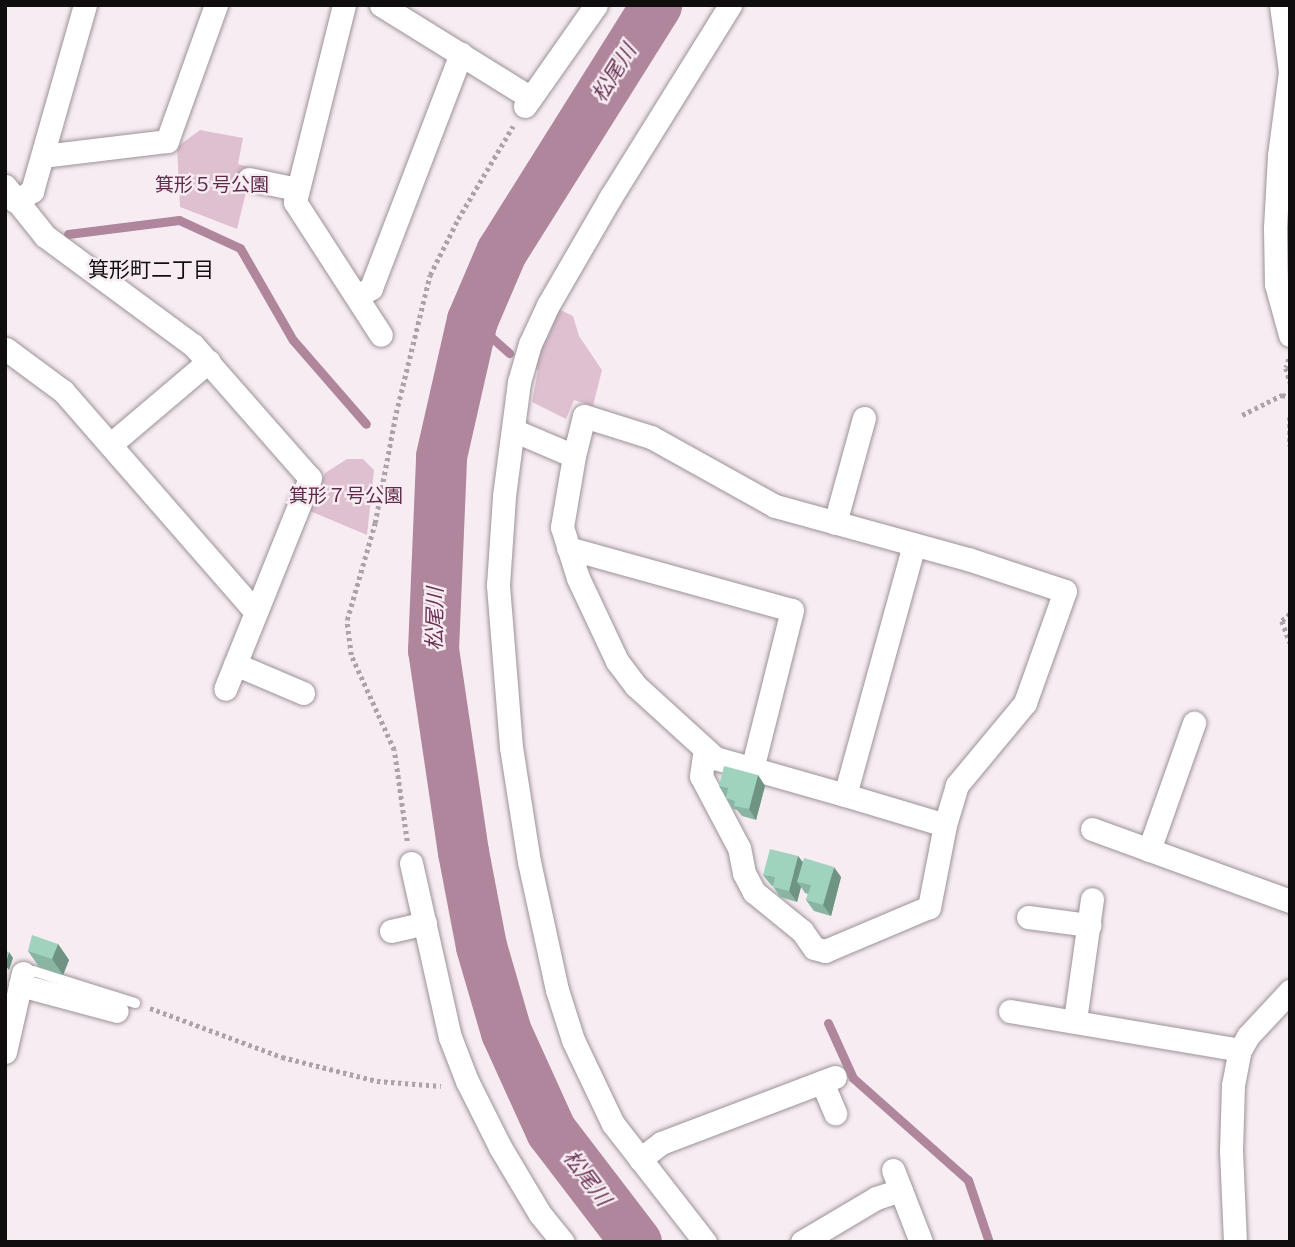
<!DOCTYPE html>
<meta charset="utf-8">
<style>
body{margin:0}
#map{position:relative;width:1295px;height:1247px;overflow:hidden;background:#f7ecf2;font-family:"PT Sans Narrow","Noto Sans JP",sans-serif}
div>[style]{position:absolute}
[style*='--x']{left:calc(var(--x)*1px);top:calc(var(--y)*1px);width:calc(var(--w)*1px);rotate:calc(var(--a)*1deg)}
.green>*{inset:0;background:#dfc0d1}
.stream>*{height:9px;margin:-4.5px;padding:0 4.5px;transform-origin:4.5px;border-radius:4.5px;background:#b0869d}
.river>*{height:51px;margin:-25.5px;padding:0 25.5px;transform-origin:25.5px;border-radius:25.5px;background:#b0869d}
.path>*{height:4.5px;margin-top:-2.25px;transform-origin:0;background:repeating-linear-gradient(90deg,#aca3a8 0 3.5px,transparent 0 7px)}
.roads{filter:drop-shadow(0 0 2px #9b9297) drop-shadow(0 0 2px #9b9297)}
.lane>*{height:10px;margin:-5px;padding:0 5px;transform-origin:5px;border-radius:5px;background:#fff}
.street>*{height:23px;margin:-11.5px;padding:0 11.5px;transform-origin:11.5px;border-radius:11.5px;background:#fff}
.wall>*{inset:0;background:#8ab5a3}
.shaded-wall>*{inset:0;background:#709484}
.building>*{inset:0;background:#a0d3bd}
span{translate:-50% -50%;white-space:nowrap;text-align:center;line-height:1.15;-webkit-text-stroke:5px #f7ecf2;paint-order:stroke}
.park-label{font-size:19px;color:#602a4b}
.water-label{font-size:21px;color:#6a3355;font-style:italic}
.neighbourhood-label{font-size:21px;color:#100d0e}
.frame{position:absolute;inset:0;border:7px solid #100d0e;pointer-events:none}
</style>
<div id="map">
<div class="green">
<div style="clip-path:polygon(200px 130px,243px 138px,238px 164px,252px 168px,237px 229px,180px 207px,177px 147px)"></div>
<div style="clip-path:polygon(558px 309px,573px 316px,579px 336px,602px 370px,593px 406px,574px 400px,566px 419px,532px 402px,538px 370px,529px 368px,549px 335px)"></div>
<div style="clip-path:polygon(347px 459px,363px 459px,374px 470px,367px 535px,310px 511px,325px 473px)"></div>
</div>
<div class="stream">
<div style="--x:68;--y:234;--w:112;--a:-7.2"></div>
<div style="--x:179;--y:220;--w:67;--a:24.7"></div>
<div style="--x:240;--y:248;--w:106;--a:60.1"></div>
<div style="--x:293;--y:340;--w:111;--a:49"></div>
<div style="--x:472;--y:320;--w:50;--a:41.7"></div>
<div style="--x:828;--y:1023;--w:60;--a:65.6"></div>
<div style="--x:853;--y:1078;--w:154;--a:41.6"></div>
<div style="--x:968;--y:1180;--w:65;--a:71.3"></div>
</div>
<div class="river">
<div style="--x:636;--y:1242;--w:140;--a:-127.4"></div>
<div style="--x:551;--y:1131;--w:109;--a:-114.4"></div>
<div style="--x:506;--y:1032;--w:90;--a:-106.2"></div>
<div style="--x:481;--y:946;--w:96;--a:-100.8"></div>
<div style="--x:463;--y:852;--w:204;--a:-98.4"></div>
<div style="--x:433;--y:650;--w:194;--a:-87.6"></div>
<div style="--x:441;--y:456;--w:139;--a:-77.2"></div>
<div style="--x:472;--y:320;--w:74;--a:-66.9"></div>
<div style="--x:501;--y:252;--w:292;--a:-57.9"></div>
</div>
<div class="path">
<div style="--x:1289;--y:359;--w:9;--a:108"></div>
<div style="--x:1286;--y:368;--w:15;--a:74"></div>
<div style="--x:1242;--y:415;--w:45;--a:-26.6"></div>
<div style="--x:1282;--y:395;--w:8;--a:14"></div>
<div style="--x:1290;--y:417;--w:29;--a:90"></div>
<div style="--x:1290;--y:614;--w:11;--a:139"></div>
<div style="--x:1282;--y:621;--w:23;--a:70"></div>
<div style="--x:407;--y:841;--w:92;--a:-98.1"></div>
<div style="--x:394;--y:750;--w:104;--a:-114.4"></div>
<div style="--x:351;--y:655;--w:35;--a:-97"></div>
<div style="--x:347;--y:620;--w:101;--a:-73.9"></div>
<div style="--x:375;--y:523;--w:112;--a:-79.2"></div>
<div style="--x:396;--y:413;--w:142;--a:-76.2"></div>
<div style="--x:430;--y:275;--w:63;--a:-63.4"></div>
<div style="--x:458;--y:219;--w:108;--a:-59.4"></div>
<div style="--x:150;--y:1008;--w:141;--a:20.4"></div>
<div style="--x:282;--y:1057;--w:98;--a:14.2"></div>
<div style="--x:377;--y:1081;--w:64;--a:4.5"></div>
</div>
<div class="roads">
<div class="lane">
<div style="--x:23;--y:973;--w:10;--a:-11"></div>
<div style="--x:33;--y:971;--w:107;--a:17.4"></div>
</div>
<div class="street">
<div style="--x:344;--y:5;--w:203;--a:104"></div>
<div style="--x:295;--y:202;--w:158;--a:57.1"></div>
<div style="--x:381;--y:5;--w:176;--a:31.8"></div>
<div style="--x:1281;--y:5;--w:68;--a:82.3"></div>
<div style="--x:1290;--y:72;--w:85;--a:97.5"></div>
<div style="--x:1279;--y:156;--w:72;--a:93.2"></div>
<div style="--x:1275;--y:228;--w:56;--a:89"></div>
<div style="--x:1276;--y:284;--w:53;--a:74.6"></div>
<div style="--x:525;--y:106;--w:123;--a:-54.9"></div>
<div style="--x:43;--y:156;--w:125;--a:-6.9"></div>
<div style="--x:167;--y:141;--w:145;--a:-70.2"></div>
<div style="--x:249;--y:179;--w:49;--a:11.8"></div>
<div style="--x:5;--y:186;--w:64;--a:51.3"></div>
<div style="--x:45;--y:236;--w:184;--a:36.4"></div>
<div style="--x:193;--y:345;--w:177;--a:48.7"></div>
<div style="--x:310;--y:478;--w:227;--a:111.9"></div>
<div style="--x:15;--y:201;--w:20;--a:-30"></div>
<div style="--x:32;--y:191;--w:193;--a:-74.1"></div>
<div style="--x:357;--y:297;--w:17;--a:-33"></div>
<div style="--x:371;--y:288;--w:251;--a:-69"></div>
<div style="--x:6;--y:349;--w:71;--a:36.4"></div>
<div style="--x:63;--y:391;--w:293;--a:48.9"></div>
<div style="--x:513;--y:430;--w:66;--a:23.1"></div>
<div style="--x:574;--y:456;--w:41;--a:-76"></div>
<div style="--x:584;--y:416;--w:70;--a:17.4"></div>
<div style="--x:651;--y:437;--w:142;--a:29.1"></div>
<div style="--x:775;--y:506;--w:200;--a:15.4"></div>
<div style="--x:968;--y:559;--w:102;--a:18.3"></div>
<div style="--x:1065;--y:591;--w:119;--a:109.7"></div>
<div style="--x:1025;--y:703;--w:107;--a:129.7"></div>
<div style="--x:957;--y:785;--w:42;--a:106.7"></div>
<div style="--x:945;--y:825;--w:84;--a:101"></div>
<div style="--x:929;--y:907;--w:113;--a:157.1"></div>
<div style="--x:825;--y:951;--w:11;--a:-165"></div>
<div style="--x:814;--y:948;--w:21;--a:-125"></div>
<div style="--x:802;--y:931;--w:62;--a:-140.9"></div>
<div style="--x:754;--y:892;--w:21;--a:-118"></div>
<div style="--x:744;--y:873;--w:25;--a:-101"></div>
<div style="--x:739;--y:848;--w:81;--a:-117.8"></div>
<div style="--x:701;--y:776;--w:27;--a:-82"></div>
<div style="--x:111;--y:444;--w:128;--a:-40.3"></div>
<div style="--x:574;--y:456;--w:72;--a:99.6"></div>
<div style="--x:562;--y:527;--w:53;--a:72.6"></div>
<div style="--x:578;--y:578;--w:92;--a:64.8"></div>
<div style="--x:617;--y:661;--w:31;--a:53"></div>
<div style="--x:636;--y:686;--w:107;--a:42.3"></div>
<div style="--x:715;--y:758;--w:135;--a:15.9"></div>
<div style="--x:845;--y:795;--w:260;--a:-74.6"></div>
<div style="--x:835;--y:523;--w:109;--a:-74.6"></div>
<div style="--x:568;--y:548;--w:232;--a:15.5"></div>
<div style="--x:792;--y:610;--w:164;--a:104.1"></div>
<div style="--x:235;--y:664;--w:74;--a:23.1"></div>
<div style="--x:845;--y:795;--w:104;--a:16.7"></div>
<div style="--x:1092;--y:829;--w:211;--a:20"></div>
<div style="--x:1149;--y:850;--w:135;--a:-70.5"></div>
<div style="--x:411;--y:863;--w:178;--a:77.4"></div>
<div style="--x:450;--y:1037;--w:47;--a:68.9"></div>
<div style="--x:467;--y:1081;--w:74;--a:63.4"></div>
<div style="--x:500;--y:1147;--w:78;--a:59.2"></div>
<div style="--x:540;--y:1214;--w:36;--a:51"></div>
<div style="--x:1028;--y:917;--w:62;--a:7.5"></div>
<div style="--x:391;--y:931;--w:35;--a:-13"></div>
<div style="--x:20;--y:985;--w:100;--a:15"></div>
<div style="--x:1010;--y:1011;--w:233;--a:9.6"></div>
<div style="--x:1075;--y:1020;--w:122;--a:-82"></div>
<div style="--x:5;--y:1052;--w:81;--a:-77.2"></div>
<div style="--x:822;--y:1082;--w:34;--a:67"></div>
<div style="--x:640;--y:1159;--w:26;--a:-37"></div>
<div style="--x:661;--y:1143;--w:186;--a:-20.8"></div>
<div style="--x:893;--y:1170;--w:77;--a:68.7"></div>
<div style="--x:705;--y:1242;--w:150;--a:-127.9"></div>
<div style="--x:613;--y:1124;--w:93;--a:-115.5"></div>
<div style="--x:573;--y:1040;--w:52;--a:-107.7"></div>
<div style="--x:557;--y:990;--w:131;--a:-102.3"></div>
<div style="--x:529;--y:862;--w:116;--a:-98.9"></div>
<div style="--x:511;--y:747;--w:163;--a:-94.6"></div>
<div style="--x:498;--y:585;--w:89;--a:-86.1"></div>
<div style="--x:504;--y:496;--w:115;--a:-82.5"></div>
<div style="--x:519;--y:382;--w:40;--a:-74"></div>
<div style="--x:530;--y:344;--w:43;--a:-65.2"></div>
<div style="--x:548;--y:305;--w:124;--a:-59.9"></div>
<div style="--x:610;--y:198;--w:227;--a:-58.1"></div>
<div style="--x:802;--y:1242;--w:86;--a:-30.7"></div>
<div style="--x:876;--y:1198;--w:26;--a:-18"></div>
<div style="--x:1235;--y:1242;--w:90;--a:-92.5"></div>
<div style="--x:1231;--y:1152;--w:67;--a:-88.3"></div>
<div style="--x:1233;--y:1085;--w:36;--a:-79"></div>
<div style="--x:1240;--y:1050;--w:16;--a:-60"></div>
<div style="--x:1248;--y:1036;--w:62;--a:-47"></div>
</div>
</div>
<div class="wall">
<div style="clip-path:polygon(758px 775px,765px 786px,756px 820px,742px 816px,737px 810px,733px 809px,719px 786px)"></div>
<div style="clip-path:polygon(798px 856px,803px 862px,841px 877px,831px 916px,814px 911px,806px 900px,808px 894px,805px 893px,801px 887px,797px 902px,780px 897px,773px 886px,771px 885px,763px 875px)"></div>
<div style="clip-path:polygon(58px 944px,69px 960px,63px 975px,39px 967px,28px 951px)"></div>
</div>
<div class="shaded-wall">
<div style="clip-path:polygon(758px 775px,765px 786px,756px 820px,749px 809px)"></div>
<div style="clip-path:polygon(798px 856px,806px 867px,797px 882px,801px 887px,797px 902px,789px 891px)"></div>
<div style="clip-path:polygon(834px 867px,841px 877px,831px 916px,823px 905px)"></div>
<div style="clip-path:polygon(58px 944px,69px 960px,63px 975px,52px 959px)"></div>
<div style="clip-path:polygon(9px 952px,13px 958px,9px 970px,5px 965px)"></div>
</div>
<div class="building">
<div style="clip-path:polygon(724px 766px,758px 775px,749px 809px,734px 806px,735px 801px,726px 798px,728px 788px,719px 786px)"></div>
<div style="clip-path:polygon(770px 849px,798px 856px,789px 891px,773px 887px,775px 877px,763px 875px)"></div>
<div style="clip-path:polygon(804px 858px,834px 867px,823px 905px,806px 900px,811px 885px,797px 882px)"></div>
<div style="clip-path:polygon(32px 935px,58px 944px,52px 959px,28px 951px)"></div>
<div style="clip-path:polygon(5px 951px,9px 952px,5px 965px)"></div>
</div>
<div class="park-label">
<span style="left:212px;top:185px">箕形５号公園</span>
<span style="left:346px;top:496px">箕形７号公園</span>
</div>
<div class="water-label">
<span style="left:614px;top:73px;rotate:-58deg">松尾川</span>
<span style="left:435px;top:619px;rotate:-89deg">松尾川</span>
<span style="left:587px;top:1178px;rotate:53deg">松尾川</span>
</div>
<div class="neighbourhood-label">
<span style="left:151px;top:270px">箕形町二丁目</span>
</div>
<div class="frame"></div>
</div>
